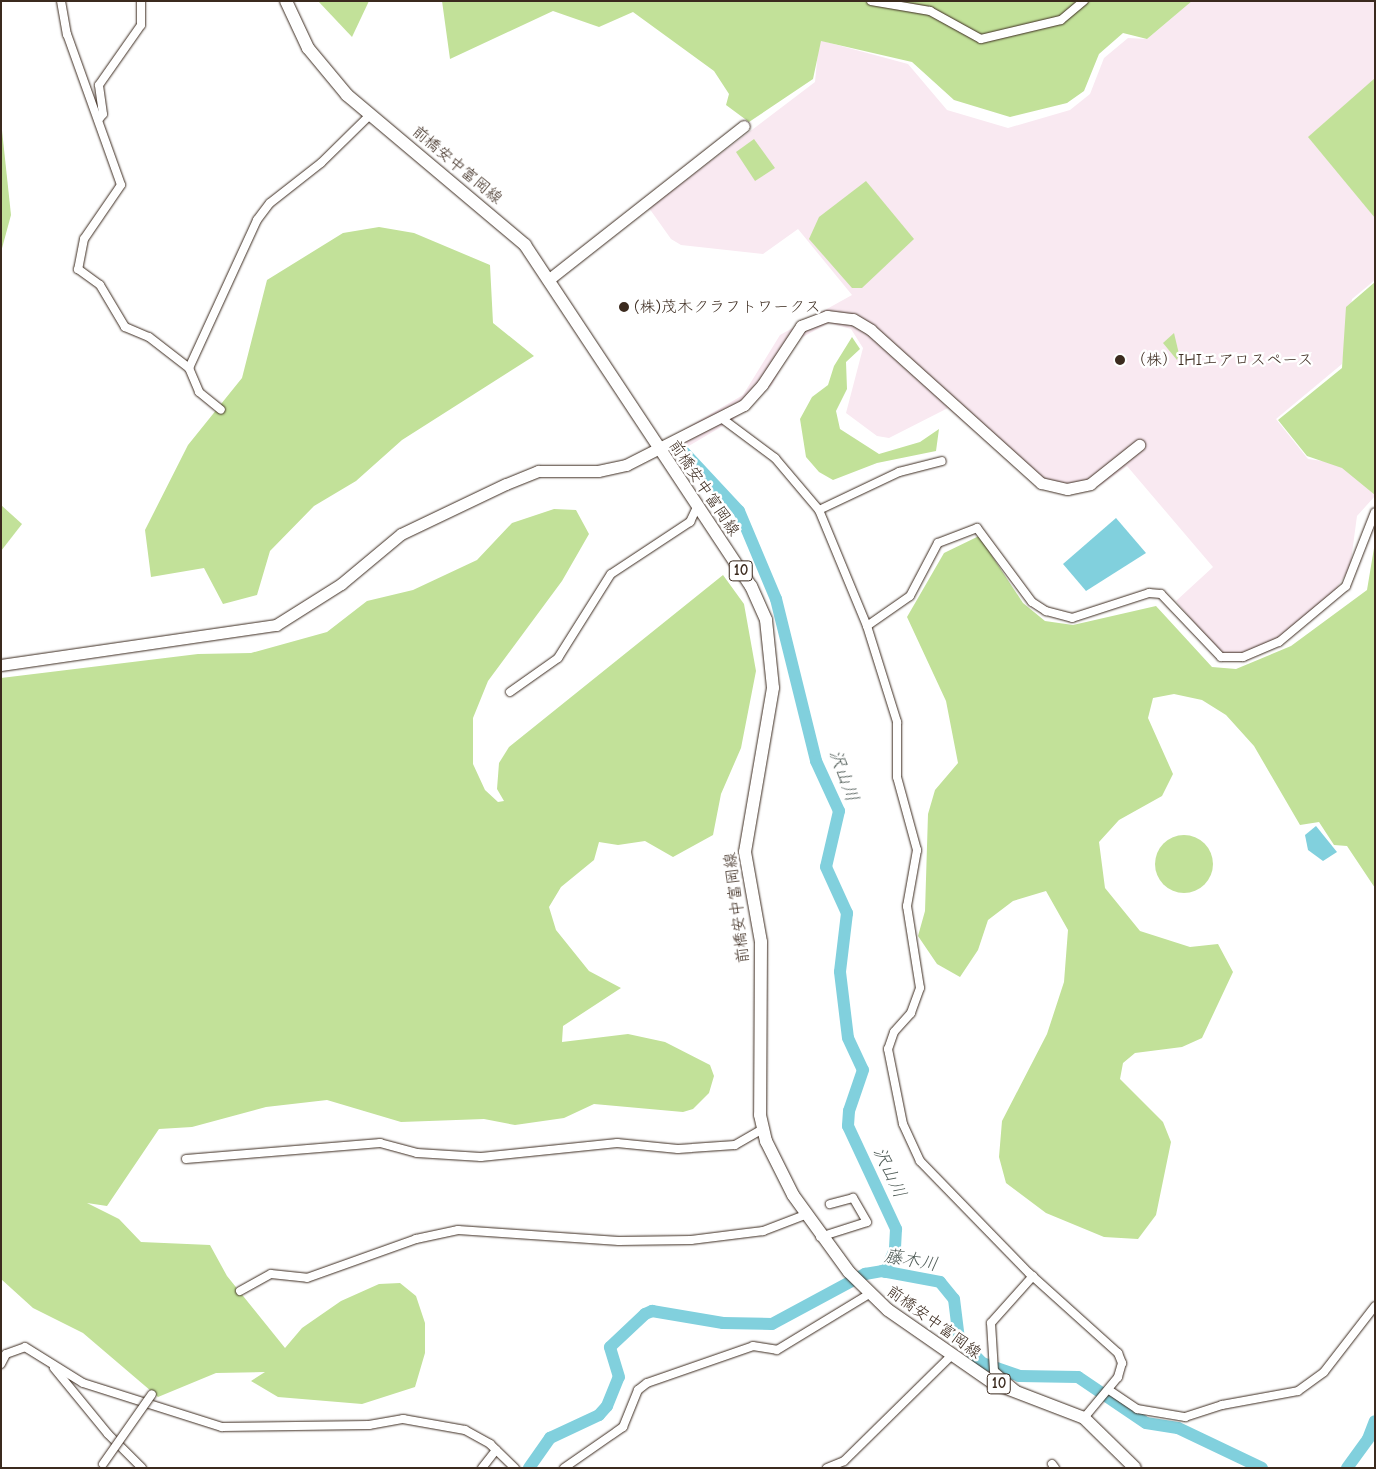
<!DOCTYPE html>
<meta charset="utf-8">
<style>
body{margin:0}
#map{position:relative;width:1376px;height:1469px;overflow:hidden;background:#fff;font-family:"Comic Neue","Klee One",sans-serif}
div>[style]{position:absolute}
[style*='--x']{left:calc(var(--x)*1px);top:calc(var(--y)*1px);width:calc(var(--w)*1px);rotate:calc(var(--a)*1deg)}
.built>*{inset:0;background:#f9e9f1}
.green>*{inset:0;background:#c2e199}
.round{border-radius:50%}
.water>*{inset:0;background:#81d0dd}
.river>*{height:12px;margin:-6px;padding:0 6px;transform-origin:6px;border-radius:6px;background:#81d0dd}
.roads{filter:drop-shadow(0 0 1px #3b2a1e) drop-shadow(0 0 1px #3b2a1e)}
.street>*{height:8px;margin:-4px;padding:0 4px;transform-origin:4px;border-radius:4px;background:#fff}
.secondary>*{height:11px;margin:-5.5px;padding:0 5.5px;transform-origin:5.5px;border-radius:5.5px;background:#fff}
.primary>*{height:12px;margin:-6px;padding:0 6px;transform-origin:6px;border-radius:6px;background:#fff}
.bridges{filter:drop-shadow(0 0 1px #3b2a1e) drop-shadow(0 0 1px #3b2a1e)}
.street-bridge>*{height:8px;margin:-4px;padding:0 4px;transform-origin:4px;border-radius:4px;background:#fff}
.dots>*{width:14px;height:14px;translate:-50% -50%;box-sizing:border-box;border:2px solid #fff;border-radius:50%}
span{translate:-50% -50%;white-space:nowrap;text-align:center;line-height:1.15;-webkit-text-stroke:5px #fff;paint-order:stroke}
.shield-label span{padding:1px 4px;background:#fff;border:1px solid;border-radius:4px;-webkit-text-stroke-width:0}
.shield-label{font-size:15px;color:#3b2a1e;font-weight:700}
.street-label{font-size:16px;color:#3b2a1e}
.poi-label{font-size:16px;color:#3b2a1e}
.left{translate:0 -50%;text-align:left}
.water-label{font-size:18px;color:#505c57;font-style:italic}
.frame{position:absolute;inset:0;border:2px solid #3b2a1e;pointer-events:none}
</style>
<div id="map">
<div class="built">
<div style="clip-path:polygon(1192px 1px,1375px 1px,1375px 280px,1352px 299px,1342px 364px,1276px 419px,1308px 459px,1345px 464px,1375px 482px,1375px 496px,1357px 516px,1350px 568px,1332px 595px,1282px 638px,1230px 657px,1219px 652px,1176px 601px,1213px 567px,1127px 466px,1101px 485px,1077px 494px,1040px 489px,948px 408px,889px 438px,877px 436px,846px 413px,863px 348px,851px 329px,829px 323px,795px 341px,772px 385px,733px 420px,670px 457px,666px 440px,743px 395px,780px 335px,852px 295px,798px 229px,763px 254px,681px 245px,671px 239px,649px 208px,815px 82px,819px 40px,908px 64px,947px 110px,1008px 128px,1070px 110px,1090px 94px,1104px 58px,1128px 38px,1147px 39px)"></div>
</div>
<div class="green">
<div style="clip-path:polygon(318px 1px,369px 1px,352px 37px)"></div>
<div style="clip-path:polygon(442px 1px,1192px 1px,1147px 39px,1123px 33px,1099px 54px,1084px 91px,1067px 103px,1010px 117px,954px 100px,912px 62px,821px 41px,813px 79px,749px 122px,726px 105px,729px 94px,714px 71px,633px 12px,599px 27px,553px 11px,450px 59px)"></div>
<div style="clip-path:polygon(1375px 78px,1375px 218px,1308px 137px)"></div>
<div style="clip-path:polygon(1px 121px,11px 215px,1px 252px)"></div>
<div style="clip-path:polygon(754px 139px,775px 168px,755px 181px,736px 152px)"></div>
<div style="clip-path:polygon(866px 181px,914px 239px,862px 288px,852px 288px,809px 239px,819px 217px)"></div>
<div style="clip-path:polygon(379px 227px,414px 233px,490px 265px,493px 323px,534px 356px,402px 440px,356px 481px,314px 506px,270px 551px,257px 595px,223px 604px,204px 568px,151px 577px,145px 530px,188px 445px,242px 378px,267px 280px,343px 233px)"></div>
<div style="clip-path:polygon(1375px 282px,1375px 495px,1342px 468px,1307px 456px,1278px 420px,1342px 368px,1346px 307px)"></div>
<div style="clip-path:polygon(1174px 333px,1179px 354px,1177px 360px,1163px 343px)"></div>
<div style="clip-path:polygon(852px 337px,860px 349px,846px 362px,847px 389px,836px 411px,840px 429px,879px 454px,920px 442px,939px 429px,936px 451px,877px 463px,833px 480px,819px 472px,806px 457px,800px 419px,812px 397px,828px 385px,834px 366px)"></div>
<div style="clip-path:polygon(1px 505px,22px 524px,1px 551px)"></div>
<div style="clip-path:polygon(554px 509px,576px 510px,589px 534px,562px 581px,488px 681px,473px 718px,473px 764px,485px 790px,498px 802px,504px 801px,497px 789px,499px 763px,509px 747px,723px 575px,744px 604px,756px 671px,741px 748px,721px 794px,713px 835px,673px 857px,645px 841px,618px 845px,599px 842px,594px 860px,561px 887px,549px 907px,556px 930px,589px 971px,621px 988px,563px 1026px,562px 1042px,628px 1034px,665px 1042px,710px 1065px,714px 1076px,709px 1093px,693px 1109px,683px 1112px,594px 1104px,564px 1118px,515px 1125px,484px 1119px,401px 1122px,327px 1100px,266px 1107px,192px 1127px,159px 1129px,107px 1206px,87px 1203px,119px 1219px,141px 1242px,210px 1245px,227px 1276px,285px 1348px,302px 1328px,341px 1301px,379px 1284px,400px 1283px,416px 1296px,425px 1323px,425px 1353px,415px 1387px,362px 1404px,278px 1397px,251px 1381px,265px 1372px,216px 1373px,158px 1397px,83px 1333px,33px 1308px,1px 1279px,1px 678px,198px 654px,251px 653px,327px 632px,367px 601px,413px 590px,477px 560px,512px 523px)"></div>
<div style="clip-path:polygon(979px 536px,1023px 603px,1045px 621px,1073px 625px,1156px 606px,1212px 667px,1236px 669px,1291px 646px,1367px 590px,1375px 542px,1375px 888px,1347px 846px,1334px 845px,1319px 822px,1300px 825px,1254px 746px,1226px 715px,1202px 700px,1174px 694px,1153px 698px,1148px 718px,1173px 774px,1162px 796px,1119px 820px,1099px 842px,1105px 888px,1140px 931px,1190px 947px,1218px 944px,1233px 972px,1202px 1038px,1182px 1047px,1135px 1053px,1123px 1063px,1120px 1079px,1163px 1122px,1171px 1142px,1156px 1215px,1138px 1239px,1104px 1237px,1046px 1213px,1006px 1183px,999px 1157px,1002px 1121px,1047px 1034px,1064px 982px,1068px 930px,1046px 891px,1013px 901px,988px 920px,978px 950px,960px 977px,937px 964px,918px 936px,925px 911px,928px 814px,935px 790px,958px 763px,946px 701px,907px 617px,944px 553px)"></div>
<div class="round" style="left:1155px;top:835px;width:58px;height:58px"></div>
</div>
<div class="water">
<div style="clip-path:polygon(1116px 518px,1146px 553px,1086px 591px,1063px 564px)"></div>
<div style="clip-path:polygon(1316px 826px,1337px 852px,1323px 861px,1308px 850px,1305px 835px)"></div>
</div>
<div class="river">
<div style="--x:683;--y:451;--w:82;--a:47"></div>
<div style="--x:739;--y:511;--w:95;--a:67.2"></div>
<div style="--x:776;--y:599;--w:167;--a:76.1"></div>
<div style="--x:816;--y:761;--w:55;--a:65.3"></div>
<div style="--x:839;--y:811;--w:57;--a:103.1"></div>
<div style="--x:826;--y:867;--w:51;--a:65.5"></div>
<div style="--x:847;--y:913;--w:59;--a:96.8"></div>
<div style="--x:840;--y:972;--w:66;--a:83.1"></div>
<div style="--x:848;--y:1038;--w:35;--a:65"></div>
<div style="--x:863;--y:1070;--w:43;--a:108.9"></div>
<div style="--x:849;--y:1111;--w:15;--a:94"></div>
<div style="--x:848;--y:1126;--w:114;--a:65"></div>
<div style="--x:896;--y:1229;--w:20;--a:93"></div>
<div style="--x:895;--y:1249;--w:25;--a:113"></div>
<div style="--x:529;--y:1468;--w:37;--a:-55"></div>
<div style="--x:550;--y:1438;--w:54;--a:-25.1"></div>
<div style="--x:599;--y:1415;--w:12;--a:-48"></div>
<div style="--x:607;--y:1406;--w:31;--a:-68"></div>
<div style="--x:619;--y:1377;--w:31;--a:-107"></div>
<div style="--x:610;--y:1347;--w:48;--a:-43.3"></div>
<div style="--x:645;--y:1314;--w:8;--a:-23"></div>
<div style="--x:652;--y:1311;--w:72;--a:9.6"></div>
<div style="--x:723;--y:1323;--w:49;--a:1.2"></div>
<div style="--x:772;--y:1324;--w:106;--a:-28.3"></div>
<div style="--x:865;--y:1274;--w:17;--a:-10"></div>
<div style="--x:882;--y:1271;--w:59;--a:10.7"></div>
<div style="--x:940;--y:1282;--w:22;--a:51"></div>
<div style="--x:954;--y:1299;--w:40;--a:82.9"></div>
<div style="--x:959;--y:1339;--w:33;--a:46"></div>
<div style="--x:982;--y:1363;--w:39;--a:19"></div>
<div style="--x:1019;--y:1376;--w:59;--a:1"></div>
<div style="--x:1078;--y:1377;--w:82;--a:34.1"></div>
<div style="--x:1146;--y:1423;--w:32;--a:9"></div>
<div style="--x:1178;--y:1428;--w:93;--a:25.5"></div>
<div style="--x:1347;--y:1468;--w:36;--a:-54"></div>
<div style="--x:1368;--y:1439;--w:19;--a:-69"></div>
</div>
<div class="roads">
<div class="street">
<div style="--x:61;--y:1;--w:34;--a:80"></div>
<div style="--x:67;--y:34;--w:160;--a:70.3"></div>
<div style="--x:121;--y:185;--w:65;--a:124.4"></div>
<div style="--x:84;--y:239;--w:31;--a:101"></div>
<div style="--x:78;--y:269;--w:27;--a:36"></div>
<div style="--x:100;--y:285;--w:49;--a:59.2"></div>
<div style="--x:125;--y:327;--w:26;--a:23"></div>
<div style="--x:149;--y:337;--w:51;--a:37.8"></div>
<div style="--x:189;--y:368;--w:163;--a:-65.3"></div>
<div style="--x:257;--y:220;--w:21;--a:-53"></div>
<div style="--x:270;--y:203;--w:65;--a:-38.1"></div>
<div style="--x:321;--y:163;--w:69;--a:-44.4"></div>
<div style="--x:871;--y:1;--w:60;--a:9.6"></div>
<div style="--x:930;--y:11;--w:58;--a:28.8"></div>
<div style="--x:981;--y:39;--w:82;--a:-13.4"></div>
<div style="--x:1061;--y:20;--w:30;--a:-40"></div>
<div style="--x:99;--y:119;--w:6;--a:-51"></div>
<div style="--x:103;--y:114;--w:29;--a:-98"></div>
<div style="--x:99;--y:85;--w:73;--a:-55"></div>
<div style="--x:141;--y:25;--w:24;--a:-90"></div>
<div style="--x:189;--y:368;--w:26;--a:67"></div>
<div style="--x:199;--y:392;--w:28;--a:39"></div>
<div style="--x:720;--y:417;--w:69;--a:36.7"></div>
<div style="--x:775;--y:458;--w:68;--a:49.8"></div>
<div style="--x:819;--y:510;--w:126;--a:67.5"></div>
<div style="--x:867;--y:626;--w:101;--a:72.6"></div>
<div style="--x:897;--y:722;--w:55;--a:90"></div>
<div style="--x:897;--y:777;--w:76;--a:74.7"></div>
<div style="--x:917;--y:850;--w:57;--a:100.1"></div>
<div style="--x:907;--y:906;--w:83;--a:81"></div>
<div style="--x:920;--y:988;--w:27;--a:110"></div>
<div style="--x:911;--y:1013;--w:25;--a:132"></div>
<div style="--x:894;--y:1032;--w:18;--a:109"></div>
<div style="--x:888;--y:1049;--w:76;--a:78.7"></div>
<div style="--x:903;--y:1124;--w:41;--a:65.3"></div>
<div style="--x:920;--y:1161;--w:156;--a:45.8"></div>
<div style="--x:1029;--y:1273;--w:120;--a:42"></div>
<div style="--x:1118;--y:1353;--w:11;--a:68"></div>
<div style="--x:1122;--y:1363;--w:15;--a:106"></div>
<div style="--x:1118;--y:1377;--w:53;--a:129.7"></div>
<div style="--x:819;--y:510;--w:89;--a:-25.4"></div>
<div style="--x:899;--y:472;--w:44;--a:-14.3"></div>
<div style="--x:867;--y:626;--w:52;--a:-34.9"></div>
<div style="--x:910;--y:596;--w:60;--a:-62.2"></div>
<div style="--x:938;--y:543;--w:42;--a:-21"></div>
<div style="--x:977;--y:528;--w:92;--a:53.4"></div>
<div style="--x:1032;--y:602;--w:17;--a:33"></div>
<div style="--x:1046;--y:611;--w:27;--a:15"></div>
<div style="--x:1072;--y:618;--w:81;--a:-18"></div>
<div style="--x:1149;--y:593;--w:12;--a:5"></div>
<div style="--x:1161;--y:594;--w:87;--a:46.4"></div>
<div style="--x:1221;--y:657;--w:22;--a:0"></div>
<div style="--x:1243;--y:657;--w:39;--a:-23"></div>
<div style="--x:1279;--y:642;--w:87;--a:-39.9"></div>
<div style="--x:1346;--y:586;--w:79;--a:-68.6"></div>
<div style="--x:510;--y:692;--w:59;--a:-35.3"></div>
<div style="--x:558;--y:658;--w:99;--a:-57.8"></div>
<div style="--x:611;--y:574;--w:95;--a:-33.4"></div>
<div style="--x:690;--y:522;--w:17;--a:-65"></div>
<div style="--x:186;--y:1159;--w:195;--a:-4.7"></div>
<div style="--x:380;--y:1143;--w:38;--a:15"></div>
<div style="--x:417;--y:1153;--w:64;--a:3.6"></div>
<div style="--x:481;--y:1157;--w:137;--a:-5.9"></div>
<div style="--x:617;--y:1143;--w:61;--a:5.6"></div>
<div style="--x:678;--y:1149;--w:57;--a:-4"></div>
<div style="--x:735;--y:1145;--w:32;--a:-30"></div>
<div style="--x:820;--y:1237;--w:49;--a:-17.7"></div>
<div style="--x:867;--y:1222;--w:28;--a:-120"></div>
<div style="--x:853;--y:1198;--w:24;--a:165"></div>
<div style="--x:240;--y:1291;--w:35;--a:-29"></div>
<div style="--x:271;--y:1274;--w:36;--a:6"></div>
<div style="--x:307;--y:1278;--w:116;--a:-19.7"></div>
<div style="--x:416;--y:1239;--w:43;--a:-12.1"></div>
<div style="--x:458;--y:1230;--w:161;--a:3.9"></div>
<div style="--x:619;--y:1241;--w:72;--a:-0.8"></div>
<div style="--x:691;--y:1240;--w:73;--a:-7.1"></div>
<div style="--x:763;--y:1231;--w:45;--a:-20.9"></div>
<div style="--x:1;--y:1364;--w:11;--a:-63"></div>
<div style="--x:6;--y:1354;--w:20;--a:-20"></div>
<div style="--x:25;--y:1347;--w:68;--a:31.8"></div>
<div style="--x:83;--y:1383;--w:146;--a:17.6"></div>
<div style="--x:222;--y:1427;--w:147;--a:-0.8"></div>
<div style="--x:369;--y:1425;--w:35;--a:-10"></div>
<div style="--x:403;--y:1419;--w:63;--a:10.1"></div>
<div style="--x:465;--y:1430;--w:29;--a:29"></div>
<div style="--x:490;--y:1444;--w:35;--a:44"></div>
<div style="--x:54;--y:1368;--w:85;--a:50.7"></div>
<div style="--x:108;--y:1434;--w:48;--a:45"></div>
<div style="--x:1109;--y:1390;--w:34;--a:34"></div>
<div style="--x:1137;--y:1409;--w:49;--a:9.5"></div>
<div style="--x:1185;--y:1417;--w:39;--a:-18"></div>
<div style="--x:1222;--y:1405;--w:77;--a:-10.4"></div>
<div style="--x:1298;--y:1391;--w:32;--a:-36"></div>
<div style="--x:1324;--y:1372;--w:83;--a:-52.3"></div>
<div style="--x:1018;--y:1391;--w:31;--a:-140"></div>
<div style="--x:994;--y:1371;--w:48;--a:-93.6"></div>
<div style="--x:991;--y:1323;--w:63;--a:-48.2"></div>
<div style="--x:1052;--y:1464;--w:5;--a:53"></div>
<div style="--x:482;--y:1468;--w:23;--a:-52"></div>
<div style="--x:564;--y:1468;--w:72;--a:-34.8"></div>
<div style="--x:623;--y:1427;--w:40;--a:-68"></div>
<div style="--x:638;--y:1390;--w:11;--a:-38"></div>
<div style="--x:647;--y:1383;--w:112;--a:-19.2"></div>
<div style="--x:753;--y:1346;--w:24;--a:9"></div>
<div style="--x:777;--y:1350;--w:108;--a:-31.3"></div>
<div style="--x:827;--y:1468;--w:18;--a:-22"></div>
<div style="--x:844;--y:1461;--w:150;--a:-44.5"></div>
</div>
<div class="secondary">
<div style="--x:548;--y:280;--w:249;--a:-38.2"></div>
<div style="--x:1;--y:665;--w:278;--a:-8.3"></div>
<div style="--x:276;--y:625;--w:77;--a:-32.2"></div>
<div style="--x:341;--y:584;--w:78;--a:-39.8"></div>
<div style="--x:401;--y:534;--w:116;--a:-25.5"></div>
<div style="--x:506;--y:484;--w:35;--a:-22"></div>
<div style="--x:538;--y:471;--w:60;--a:0"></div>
<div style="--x:598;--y:471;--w:29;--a:-12"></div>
<div style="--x:626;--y:465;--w:132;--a:-27"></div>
<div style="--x:744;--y:405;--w:27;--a:-48"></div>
<div style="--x:762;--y:385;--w:71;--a:-56.5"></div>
<div style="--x:801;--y:326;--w:28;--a:-21"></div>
<div style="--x:827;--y:316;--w:26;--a:7"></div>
<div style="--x:853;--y:319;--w:21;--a:31"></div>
<div style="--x:871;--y:330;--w:229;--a:42"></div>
<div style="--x:1041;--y:483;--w:27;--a:13"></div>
<div style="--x:1067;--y:489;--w:24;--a:-12"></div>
<div style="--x:1090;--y:484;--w:63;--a:-38.5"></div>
</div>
<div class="primary">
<div style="--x:286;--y:1;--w:52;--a:64.9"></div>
<div style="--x:308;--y:48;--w:61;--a:50.3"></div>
<div style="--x:347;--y:95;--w:233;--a:40.1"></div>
<div style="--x:525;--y:245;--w:409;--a:56.5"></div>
<div style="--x:751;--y:586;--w:37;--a:66"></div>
<div style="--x:766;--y:620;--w:68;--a:84.1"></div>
<div style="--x:773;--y:688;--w:166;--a:99.7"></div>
<div style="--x:745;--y:852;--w:91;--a:79.9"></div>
<div style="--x:761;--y:942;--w:173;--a:90.3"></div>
<div style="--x:760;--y:1115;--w:27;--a:77"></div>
<div style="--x:766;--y:1141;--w:60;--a:63.4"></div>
<div style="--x:793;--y:1195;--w:95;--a:54"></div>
<div style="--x:849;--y:1272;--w:54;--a:44.3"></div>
<div style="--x:888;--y:1310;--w:128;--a:34.8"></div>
<div style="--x:993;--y:1383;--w:97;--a:21"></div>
<div style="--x:1084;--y:1418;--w:71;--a:44.4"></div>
</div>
</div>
<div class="bridges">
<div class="street-bridge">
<div style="--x:103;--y:1464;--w:85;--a:-55"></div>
</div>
</div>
<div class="dots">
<div style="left:624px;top:307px;background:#3b2a1e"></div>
<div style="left:1120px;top:360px;background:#3b2a1e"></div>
</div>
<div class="shield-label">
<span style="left:741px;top:571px">10</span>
<span style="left:999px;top:1384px">10</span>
</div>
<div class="street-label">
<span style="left:457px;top:165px;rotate:40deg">前橋安中富岡線</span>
<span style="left:704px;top:488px;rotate:56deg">前橋安中富岡線</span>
<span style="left:737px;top:908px;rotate:-97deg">前橋安中富岡線</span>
<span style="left:934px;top:1322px;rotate:36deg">前橋安中富岡線</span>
</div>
<div class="poi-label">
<span class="left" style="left:634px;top:307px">(株)茂木クラフトワークス</span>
<span class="left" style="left:1130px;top:360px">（株）IHIエアロスペース</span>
</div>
<div class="water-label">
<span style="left:843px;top:776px;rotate:70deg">沢山川</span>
<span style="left:889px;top:1173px;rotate:65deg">沢山川</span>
<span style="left:911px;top:1261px;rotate:10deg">藤木川</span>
</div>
<div class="frame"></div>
</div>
